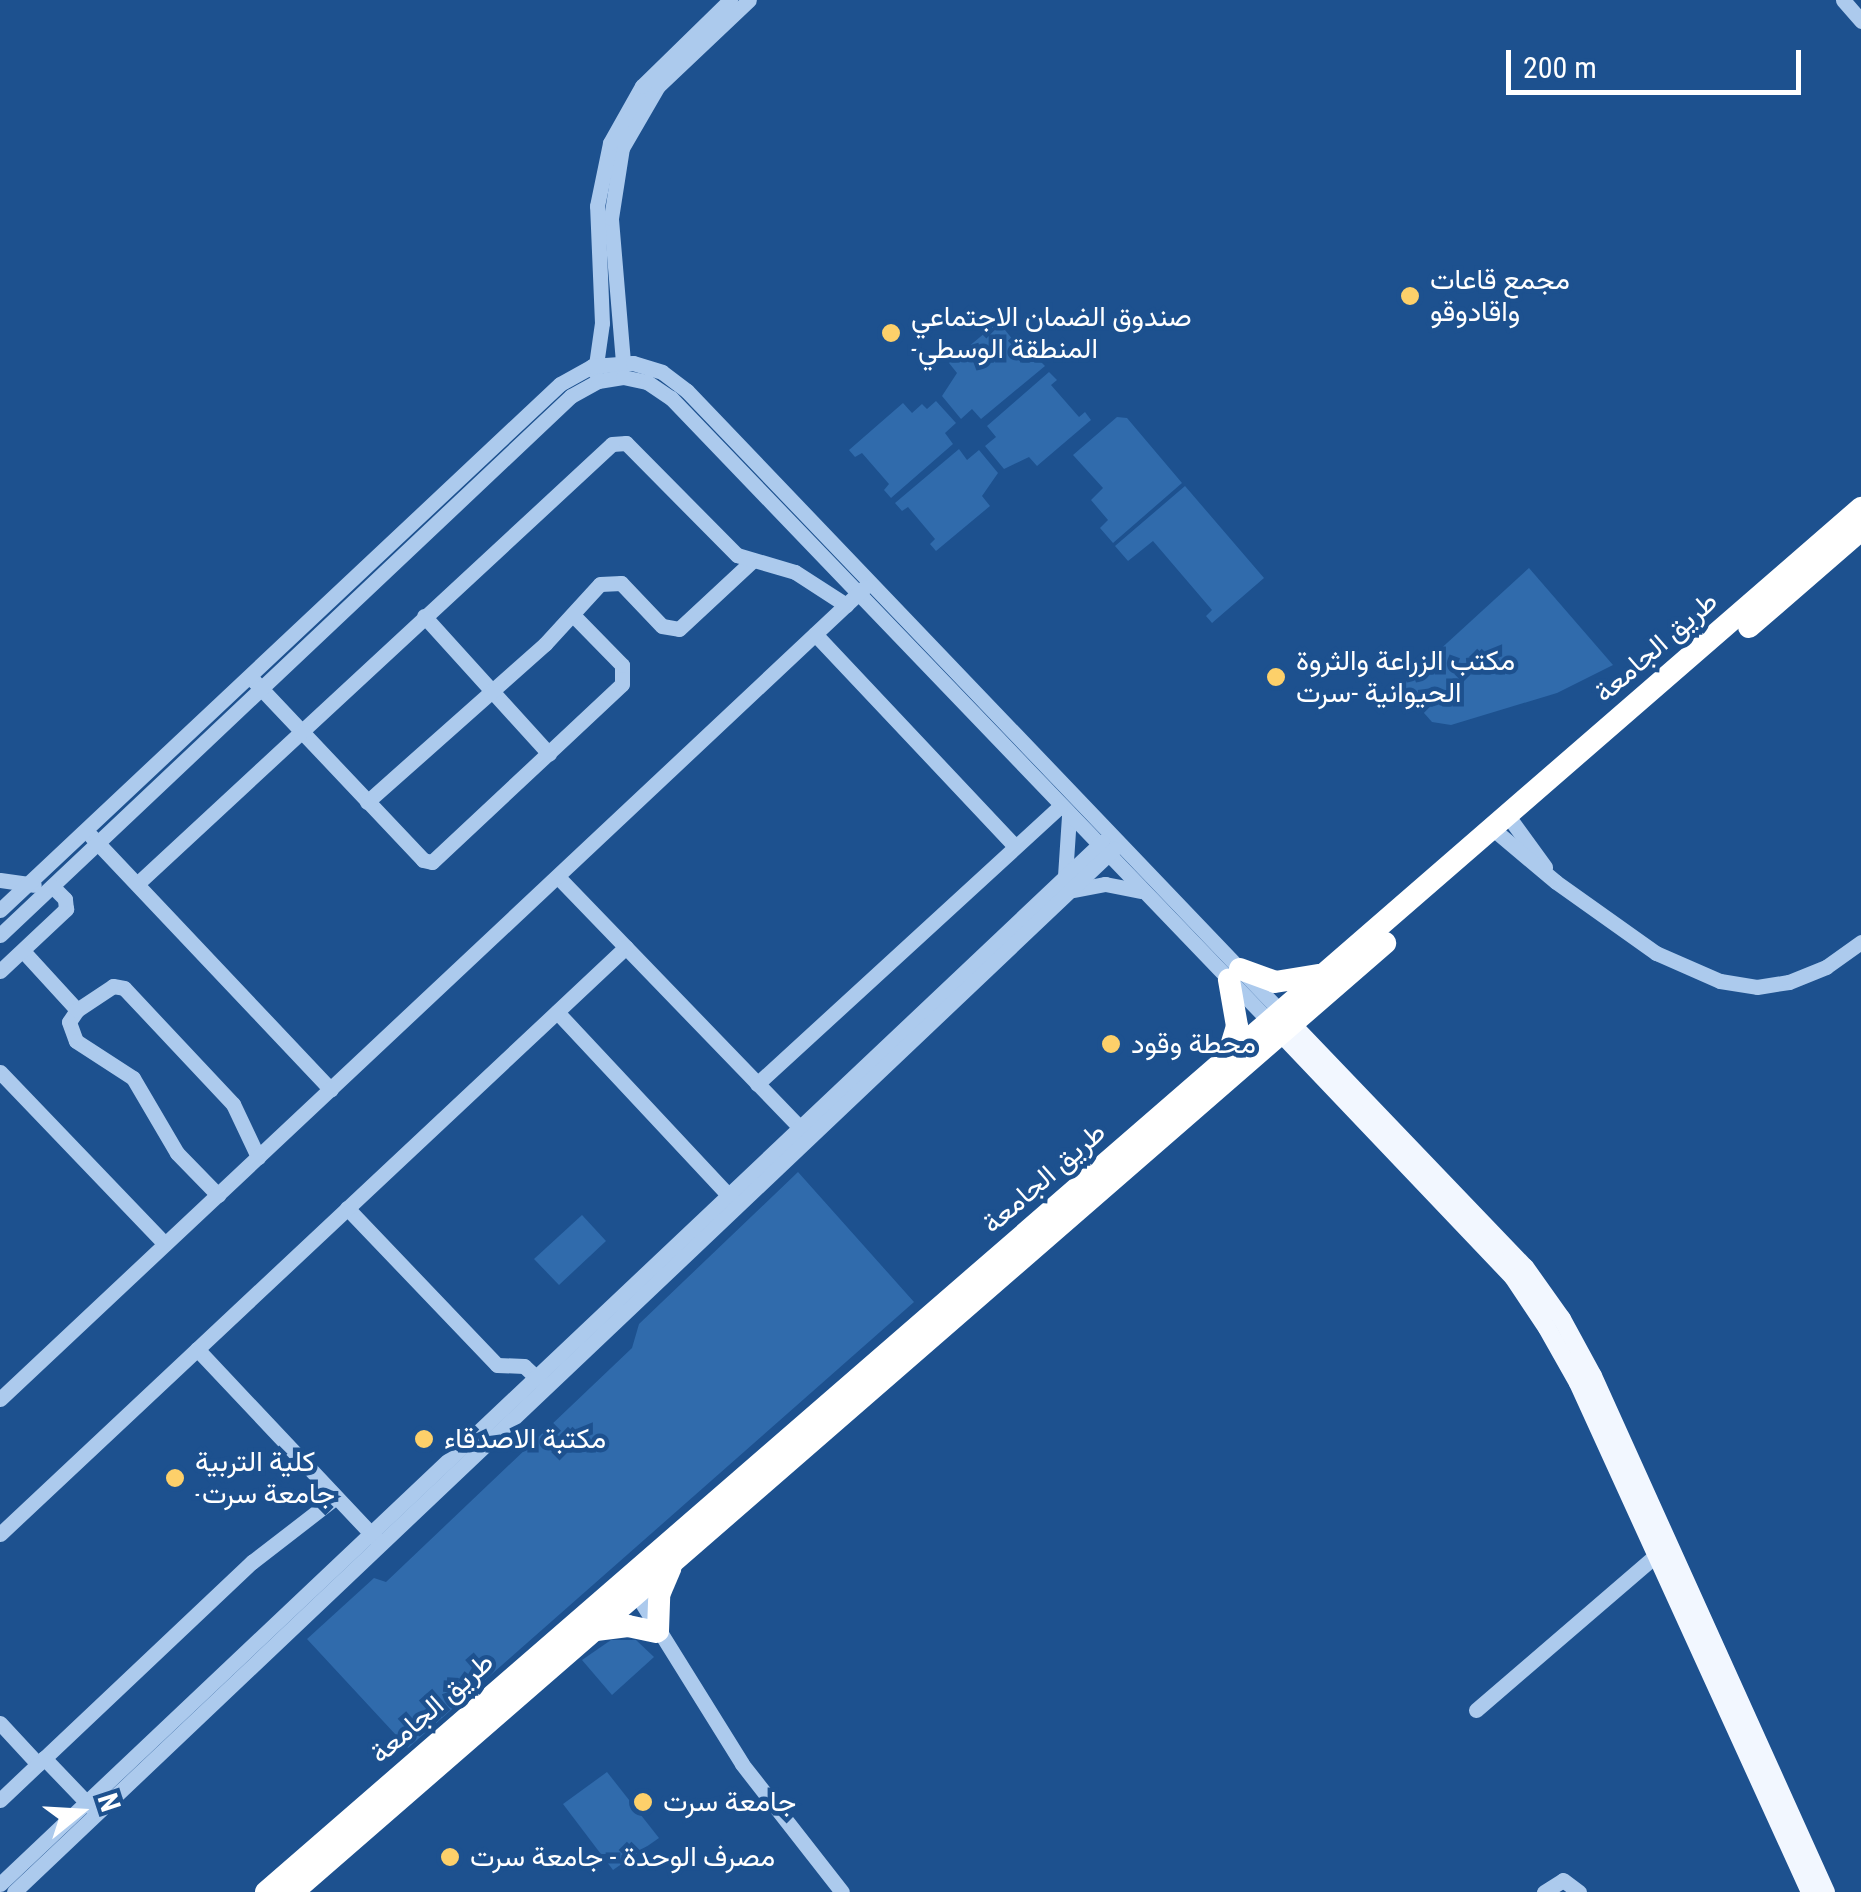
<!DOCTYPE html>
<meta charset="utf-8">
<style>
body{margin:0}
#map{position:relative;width:1861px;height:1892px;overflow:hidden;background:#1d518f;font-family:"Roboto Condensed",Vazirmatn,sans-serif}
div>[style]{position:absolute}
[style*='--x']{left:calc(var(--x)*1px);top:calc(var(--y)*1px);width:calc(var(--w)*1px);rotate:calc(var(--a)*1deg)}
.green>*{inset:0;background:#306bac}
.minor>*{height:15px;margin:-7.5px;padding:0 7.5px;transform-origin:7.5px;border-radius:7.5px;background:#accaed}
.major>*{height:18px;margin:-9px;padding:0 9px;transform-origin:9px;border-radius:9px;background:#f2f7ff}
.highway>*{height:22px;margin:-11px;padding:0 11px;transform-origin:11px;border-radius:11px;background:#fff}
.dots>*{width:28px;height:28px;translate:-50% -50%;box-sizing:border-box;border:5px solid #1d518f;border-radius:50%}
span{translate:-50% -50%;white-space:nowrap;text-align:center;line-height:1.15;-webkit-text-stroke:9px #1d518f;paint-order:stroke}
.poi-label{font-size:28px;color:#fff}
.left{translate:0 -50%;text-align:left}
.street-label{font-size:28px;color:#fff}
.north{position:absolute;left:30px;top:1762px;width:100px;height:100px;-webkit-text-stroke:8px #1d518f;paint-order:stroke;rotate:72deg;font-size:28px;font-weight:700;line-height:40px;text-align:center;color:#fff}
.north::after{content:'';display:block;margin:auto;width:35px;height:45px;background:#fff;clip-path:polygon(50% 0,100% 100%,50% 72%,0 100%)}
.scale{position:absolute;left:1506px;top:50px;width:295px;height:45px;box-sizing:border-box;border:5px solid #fff;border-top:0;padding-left:12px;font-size:30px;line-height:35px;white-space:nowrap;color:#fff;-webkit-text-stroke:8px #1d518f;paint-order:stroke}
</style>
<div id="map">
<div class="green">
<div style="clip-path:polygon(1004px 317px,1010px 325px,1005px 330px,1031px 362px,1037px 358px,1045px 366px,981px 419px,972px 409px,961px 419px,942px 396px,957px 373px,949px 363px)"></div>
<div style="clip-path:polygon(1049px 372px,1057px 380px,1051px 385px,1079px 417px,1085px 412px,1091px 420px,1037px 466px,1029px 457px,1004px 469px,985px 446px,996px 437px,987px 426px)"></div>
<div style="clip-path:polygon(936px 401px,956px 423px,945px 433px,953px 444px,891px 498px,884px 490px,889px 484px,862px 453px,855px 457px,849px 450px,903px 403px,912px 413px,922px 404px,927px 409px)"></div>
<div style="clip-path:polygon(1117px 417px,1127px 418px,1182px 483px,1113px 543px,1100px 528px,1108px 520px,1091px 500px,1103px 488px,1073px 455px)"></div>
<div style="clip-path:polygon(959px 449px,967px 460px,979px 450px,998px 473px,982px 496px,990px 506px,936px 551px,930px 544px,935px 539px,908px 507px,902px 511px,895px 503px)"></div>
<div style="clip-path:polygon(1185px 486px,1264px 578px,1212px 623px,1206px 616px,1212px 610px,1153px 541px,1128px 561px,1115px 546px)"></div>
<div style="clip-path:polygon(1529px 568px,1613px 665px,1557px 693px,1451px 725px,1432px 722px,1400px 686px)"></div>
<div style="clip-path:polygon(798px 1172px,914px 1302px,408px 1748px,307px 1639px,374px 1578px,386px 1582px,632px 1348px,639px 1324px)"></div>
<div style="clip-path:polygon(582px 1215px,606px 1241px,559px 1285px,534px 1259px)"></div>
<div style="clip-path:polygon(611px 1640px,636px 1640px,654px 1657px,612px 1695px,582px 1660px)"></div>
<div style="clip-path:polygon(607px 1772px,659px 1838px,613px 1870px,563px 1804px)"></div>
</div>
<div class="minor">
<div style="--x:1843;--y:0;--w:28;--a:49"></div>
<div style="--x:623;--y:362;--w:144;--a:-94.8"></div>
<div style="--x:611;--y:218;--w:71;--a:-81.1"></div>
<div style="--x:622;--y:148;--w:72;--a:-59.9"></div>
<div style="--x:658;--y:86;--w:125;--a:-43.4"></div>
<div style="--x:595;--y:372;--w:49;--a:-81.9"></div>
<div style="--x:602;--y:323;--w:117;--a:-92.4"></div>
<div style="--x:597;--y:206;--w:64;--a:-78.3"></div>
<div style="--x:610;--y:143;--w:65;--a:-60.7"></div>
<div style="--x:642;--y:86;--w:123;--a:-44.3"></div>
<div style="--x:424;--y:616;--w:186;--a:47.8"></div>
<div style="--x:815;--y:634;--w:290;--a:46.7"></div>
<div style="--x:254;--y:681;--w:246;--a:46.6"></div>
<div style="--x:423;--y:860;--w:9;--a:13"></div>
<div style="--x:432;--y:862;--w:260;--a:-43.1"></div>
<div style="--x:622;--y:684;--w:19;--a:-90"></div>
<div style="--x:622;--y:665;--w:70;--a:-134.4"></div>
<div style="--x:367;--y:802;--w:238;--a:-41.6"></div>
<div style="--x:545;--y:644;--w:81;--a:-47.5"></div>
<div style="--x:600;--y:584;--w:21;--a:-3"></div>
<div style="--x:621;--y:583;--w:59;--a:46.4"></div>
<div style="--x:662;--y:626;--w:17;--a:10"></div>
<div style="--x:679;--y:629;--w:98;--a:-42.9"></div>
<div style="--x:1508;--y:816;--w:63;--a:54"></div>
<div style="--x:1493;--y:829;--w:82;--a:40.1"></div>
<div style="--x:1556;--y:882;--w:123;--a:35.4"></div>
<div style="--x:1656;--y:953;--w:70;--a:23.6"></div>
<div style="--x:1720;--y:981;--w:37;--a:9"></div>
<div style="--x:1757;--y:987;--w:32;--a:-9"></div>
<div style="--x:1789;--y:982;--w:40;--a:-22"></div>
<div style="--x:1826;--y:967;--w:43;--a:-35.5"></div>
<div style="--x:91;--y:836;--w:349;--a:46.6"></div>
<div style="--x:1065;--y:876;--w:60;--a:-86.2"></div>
<div style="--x:558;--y:877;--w:356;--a:46"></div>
<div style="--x:0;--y:880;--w:34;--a:8"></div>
<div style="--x:137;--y:884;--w:647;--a:-42.81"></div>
<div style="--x:612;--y:444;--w:14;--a:-4"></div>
<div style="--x:626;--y:443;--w:158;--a:45.3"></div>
<div style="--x:737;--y:555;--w:60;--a:16.3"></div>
<div style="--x:795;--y:572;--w:61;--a:32.9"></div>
<div style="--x:1074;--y:890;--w:32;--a:-11"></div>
<div style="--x:1105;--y:884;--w:36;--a:11"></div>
<div style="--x:0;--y:910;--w:768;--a:-43.21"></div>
<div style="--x:560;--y:384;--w:37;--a:-29"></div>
<div style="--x:592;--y:366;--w:41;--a:-4.2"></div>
<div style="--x:633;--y:363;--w:30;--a:17"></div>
<div style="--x:662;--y:372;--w:31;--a:37"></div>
<div style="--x:687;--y:391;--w:859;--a:46.27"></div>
<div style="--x:0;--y:935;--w:785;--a:-43.35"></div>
<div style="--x:571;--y:396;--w:31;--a:-29"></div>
<div style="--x:598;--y:381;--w:25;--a:-9"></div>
<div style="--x:623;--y:377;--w:25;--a:12"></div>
<div style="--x:647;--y:382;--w:29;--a:34"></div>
<div style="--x:671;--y:398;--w:865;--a:46.17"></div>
<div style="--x:23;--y:951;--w:80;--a:47.5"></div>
<div style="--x:77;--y:1010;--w:14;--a:124"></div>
<div style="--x:69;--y:1022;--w:20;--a:70"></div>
<div style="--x:76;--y:1041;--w:68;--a:33"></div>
<div style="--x:133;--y:1078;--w:87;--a:59.6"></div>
<div style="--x:177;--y:1153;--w:59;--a:45.7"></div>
<div style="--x:0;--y:971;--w:91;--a:-43.2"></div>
<div style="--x:66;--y:909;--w:10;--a:-96"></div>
<div style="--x:65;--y:899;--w:18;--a:-135"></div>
<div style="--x:77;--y:1010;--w:43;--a:-33.7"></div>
<div style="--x:113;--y:986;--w:11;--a:10"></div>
<div style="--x:124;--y:988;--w:159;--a:46.8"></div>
<div style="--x:233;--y:1104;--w:59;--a:64.7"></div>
<div style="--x:557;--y:1012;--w:260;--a:46.9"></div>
<div style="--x:0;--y:1072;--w:238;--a:46.2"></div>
<div style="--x:757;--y:1084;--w:411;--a:-42.5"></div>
<div style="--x:347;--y:1208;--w:217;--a:46.3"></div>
<div style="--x:497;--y:1365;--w:27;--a:2"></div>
<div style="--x:524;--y:1366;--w:26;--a:43"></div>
<div style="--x:197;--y:1349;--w:261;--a:46.7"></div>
<div style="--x:0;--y:1399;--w:1186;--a:-43.19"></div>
<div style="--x:0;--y:1534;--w:858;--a:-43.16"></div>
<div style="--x:632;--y:1587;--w:208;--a:58.1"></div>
<div style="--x:742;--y:1764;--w:162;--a:52"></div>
<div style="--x:1476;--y:1710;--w:238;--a:-40.7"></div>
<div style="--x:0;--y:1723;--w:56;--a:47.2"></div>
<div style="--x:44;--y:1758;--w:68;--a:46.2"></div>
<div style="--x:0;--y:1800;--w:347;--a:-43.4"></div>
<div style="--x:252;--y:1562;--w:106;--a:-37.7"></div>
<div style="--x:0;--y:1884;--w:1517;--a:-43.4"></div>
<div style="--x:14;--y:1892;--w:1516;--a:-43.48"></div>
<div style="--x:1544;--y:1892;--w:22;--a:-32"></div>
<div style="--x:1563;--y:1880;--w:20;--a:37"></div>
</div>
<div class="major">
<div style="--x:1283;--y:1015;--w:349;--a:46.2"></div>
<div style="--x:1525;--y:1267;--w:64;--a:54.6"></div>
<div style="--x:1562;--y:1319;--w:65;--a:61.5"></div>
<div style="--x:1593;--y:1376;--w:566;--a:65.7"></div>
<div style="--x:1274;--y:1026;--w:347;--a:46.4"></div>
<div style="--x:1513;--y:1277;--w:61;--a:56.3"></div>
<div style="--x:1547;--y:1328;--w:63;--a:60.6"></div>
<div style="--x:1578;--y:1383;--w:559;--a:65.5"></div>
</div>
<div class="highway">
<div style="--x:1749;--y:627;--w:148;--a:-40.9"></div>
<div style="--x:1240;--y:969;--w:37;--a:20"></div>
<div style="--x:1275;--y:982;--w:45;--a:-9"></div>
<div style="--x:1227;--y:1059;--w:34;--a:-73"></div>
<div style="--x:1237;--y:1026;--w:47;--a:-99.9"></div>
<div style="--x:596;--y:1630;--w:32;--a:-7"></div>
<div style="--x:628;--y:1626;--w:29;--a:12"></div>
<div style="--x:658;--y:1631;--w:36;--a:-88"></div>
<div style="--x:659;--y:1595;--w:30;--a:-67"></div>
<div style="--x:266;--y:1892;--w:2112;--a:-40.95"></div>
<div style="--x:293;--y:1892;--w:1447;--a:-40.99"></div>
</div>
<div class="dots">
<div style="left:1410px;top:296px;background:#fdd06a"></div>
<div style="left:891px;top:333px;background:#fdd06a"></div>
<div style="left:1276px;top:677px;background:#fdd06a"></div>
<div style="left:1111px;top:1044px;background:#fdd06a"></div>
<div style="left:424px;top:1439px;background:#fdd06a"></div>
<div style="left:175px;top:1478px;background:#fdd06a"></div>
<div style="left:643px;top:1802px;background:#fdd06a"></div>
<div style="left:450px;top:1857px;background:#fdd06a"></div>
</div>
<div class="poi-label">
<span class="left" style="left:1430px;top:296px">مجمع قاعات<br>واقادوقو</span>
<span class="left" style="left:911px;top:333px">صندوق الضمان الاجتماعي<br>-المنطقة الوسطي</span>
<span class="left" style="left:1296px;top:677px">مكتب الزراعة والثروة<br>الحيوانية -سرت</span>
<span class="left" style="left:1131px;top:1044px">محطة وقود</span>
<span class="left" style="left:444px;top:1439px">مكتبة الاصدقاء</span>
<span class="left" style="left:195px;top:1478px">كلية التربية<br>-جامعة سرت</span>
<span class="left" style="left:663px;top:1802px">جامعة سرت</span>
<span class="left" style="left:470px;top:1857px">مصرف الوحدة - جامعة سرت</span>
</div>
<div class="street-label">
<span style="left:1656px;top:647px;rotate:-41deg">طريق الجامعة</span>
<span style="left:1044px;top:1178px;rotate:-41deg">طريق الجامعة</span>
<span style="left:432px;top:1708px;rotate:-41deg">طريق الجامعة</span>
</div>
<div class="north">N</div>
<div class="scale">200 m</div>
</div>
